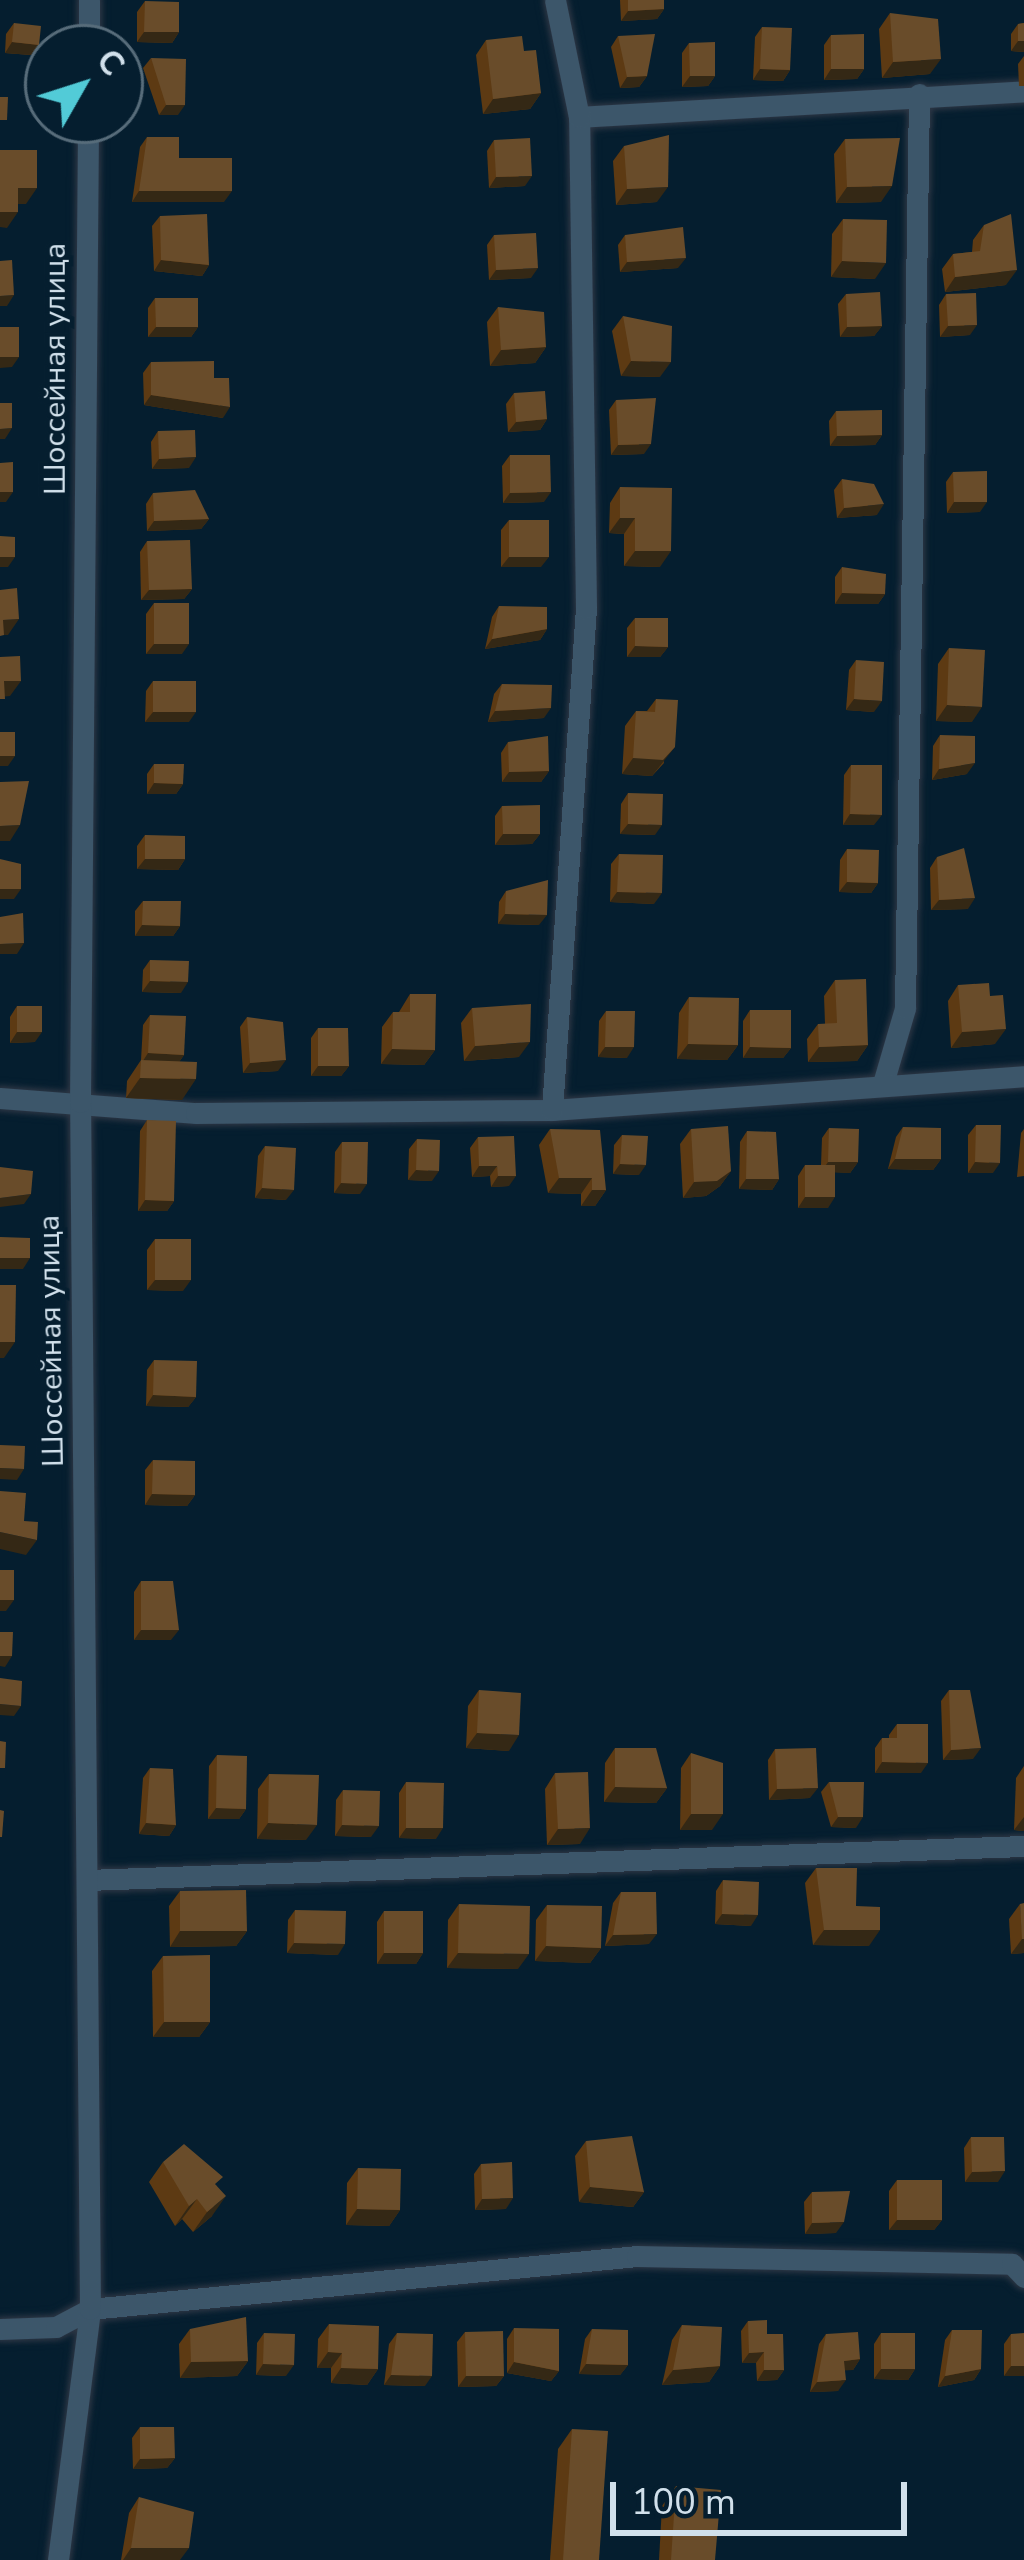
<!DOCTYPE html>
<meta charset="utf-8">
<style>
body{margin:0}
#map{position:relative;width:1024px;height:2560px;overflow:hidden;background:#051e2f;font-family:"Nunito Sans",sans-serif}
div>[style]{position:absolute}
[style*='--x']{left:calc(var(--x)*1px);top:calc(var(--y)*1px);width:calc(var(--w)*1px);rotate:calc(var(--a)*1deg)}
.roads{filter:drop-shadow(0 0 3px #2e3745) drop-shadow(0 0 3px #2e3745)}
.minor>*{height:21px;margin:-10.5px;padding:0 10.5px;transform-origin:10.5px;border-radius:10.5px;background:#3c566a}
.wall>*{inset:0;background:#5d3a13}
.shaded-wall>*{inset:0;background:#342815}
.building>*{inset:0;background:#694c2a}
span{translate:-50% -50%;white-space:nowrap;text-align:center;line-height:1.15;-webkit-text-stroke:9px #051e2f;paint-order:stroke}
.street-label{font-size:30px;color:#d1e0eb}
.north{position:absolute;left:24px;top:24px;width:120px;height:120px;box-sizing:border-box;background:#051e2f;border:3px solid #576c7a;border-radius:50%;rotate:51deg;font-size:33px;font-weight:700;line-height:48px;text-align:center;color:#d1e0eb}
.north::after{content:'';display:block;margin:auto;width:42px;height:54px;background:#52cbd7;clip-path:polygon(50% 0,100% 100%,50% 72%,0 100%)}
.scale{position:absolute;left:610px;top:2482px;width:297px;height:54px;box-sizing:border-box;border:6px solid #d1e0eb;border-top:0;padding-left:15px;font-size:36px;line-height:42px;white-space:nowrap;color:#d1e0eb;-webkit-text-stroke:9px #051e2f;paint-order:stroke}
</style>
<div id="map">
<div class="roads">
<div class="minor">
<div style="--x:89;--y:48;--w:48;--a:-90"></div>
<div style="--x:579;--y:117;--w:446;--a:-3.3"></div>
<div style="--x:884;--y:1080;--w:75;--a:-73.7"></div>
<div style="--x:905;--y:1008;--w:914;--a:-89.12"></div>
<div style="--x:0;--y:1098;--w:197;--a:4.4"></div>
<div style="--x:196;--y:1113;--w:356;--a:-0.5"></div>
<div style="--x:552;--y:1110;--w:473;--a:-4.1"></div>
<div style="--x:552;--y:1110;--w:503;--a:-86.13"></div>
<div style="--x:586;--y:608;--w:491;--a:-90.8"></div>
<div style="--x:579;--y:117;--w:119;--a:-101.6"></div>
<div style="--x:87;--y:1880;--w:938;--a:-2.08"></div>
<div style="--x:0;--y:2329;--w:56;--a:-2"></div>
<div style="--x:56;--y:2327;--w:38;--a:-28"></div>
<div style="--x:90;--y:2309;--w:550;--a:-5.53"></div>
<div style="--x:637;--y:2256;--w:375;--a:1.2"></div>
<div style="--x:1012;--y:2264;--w:18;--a:47"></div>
<div style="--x:58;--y:2560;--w:253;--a:-82.7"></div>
<div style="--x:90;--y:2309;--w:1207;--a:-90.47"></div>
<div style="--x:80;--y:1102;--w:982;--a:-89.53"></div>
</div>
</div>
<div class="wall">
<div style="clip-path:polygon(620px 0,664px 0,664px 9px,657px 19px,621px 21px)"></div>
<div style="clip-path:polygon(145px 1px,179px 32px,172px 43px,137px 42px,137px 12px)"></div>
<div style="clip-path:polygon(890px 13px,930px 74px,882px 78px,879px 29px)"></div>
<div style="clip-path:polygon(14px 23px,39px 45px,31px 55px,5px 53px,6px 34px)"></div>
<div style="clip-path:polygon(1024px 23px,1024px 52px,1011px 51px,1011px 34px,1018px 24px)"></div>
<div style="clip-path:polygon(762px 27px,790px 70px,783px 81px,753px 80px,755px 37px)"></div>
<div style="clip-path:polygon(831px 35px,864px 69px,857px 79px,824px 80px,824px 45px)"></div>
<div style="clip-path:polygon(618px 36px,647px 76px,639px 87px,620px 88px,611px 47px)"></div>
<div style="clip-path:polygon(486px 40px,524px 51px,541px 93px,530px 109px,483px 114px,476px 55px)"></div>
<div style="clip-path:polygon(689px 43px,715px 76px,708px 86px,682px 87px,682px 53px)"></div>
<div style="clip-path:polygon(1024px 56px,1024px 86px,1019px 86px,1018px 64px)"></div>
<div style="clip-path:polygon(151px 58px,178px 115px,159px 115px,143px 68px)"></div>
<div style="clip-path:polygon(147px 137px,179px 158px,224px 202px,132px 202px,140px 147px)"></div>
<div style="clip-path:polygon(845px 139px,881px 202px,836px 203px,834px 154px)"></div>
<div style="clip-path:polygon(494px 140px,525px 186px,489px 188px,487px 151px)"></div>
<div style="clip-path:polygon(624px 146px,657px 202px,616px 205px,613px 161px)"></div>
<div style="clip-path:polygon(160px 216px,209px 265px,202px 276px,154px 271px,152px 226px)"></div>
<div style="clip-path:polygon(843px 219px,875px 279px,831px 277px,832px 234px)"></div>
<div style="clip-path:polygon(984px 225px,1006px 285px,945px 292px,942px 269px,953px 254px,972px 252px,973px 240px)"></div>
<div style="clip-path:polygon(494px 235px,531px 278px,489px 280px,487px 245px)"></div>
<div style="clip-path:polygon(625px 235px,678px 268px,620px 272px,618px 245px)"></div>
<div style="clip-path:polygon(846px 294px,882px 326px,874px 336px,840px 337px,838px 304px)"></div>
<div style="clip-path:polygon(946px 294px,970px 335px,940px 337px,939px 305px)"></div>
<div style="clip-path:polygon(155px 298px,198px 327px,191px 337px,148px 337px,148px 308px)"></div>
<div style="clip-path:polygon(498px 307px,546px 347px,535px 363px,490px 366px,487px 322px)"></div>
<div style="clip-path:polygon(623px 316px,660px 377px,621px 376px,612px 331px)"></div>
<div style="clip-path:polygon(151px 362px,214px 378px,223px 418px,144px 405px,143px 373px)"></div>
<div style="clip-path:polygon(514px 393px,547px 419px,540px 430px,508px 432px,506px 404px)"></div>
<div style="clip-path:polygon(616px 400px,644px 454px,611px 455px,609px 410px)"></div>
<div style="clip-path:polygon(836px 411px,882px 435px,875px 445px,830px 446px,829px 421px)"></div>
<div style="clip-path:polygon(158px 431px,189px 468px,152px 469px,151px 442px)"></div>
<div style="clip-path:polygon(510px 455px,544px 502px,503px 503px,502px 466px)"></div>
<div style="clip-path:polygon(953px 472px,980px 512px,947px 513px,946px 482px)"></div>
<div style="clip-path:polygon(842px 479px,877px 515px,837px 518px,834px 490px)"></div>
<div style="clip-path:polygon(620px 487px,660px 567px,624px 566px,624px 534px,609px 533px,610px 503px)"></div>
<div style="clip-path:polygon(153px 493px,209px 519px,201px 529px,147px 531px,146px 504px)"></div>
<div style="clip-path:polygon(509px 520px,541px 567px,501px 567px,501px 530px)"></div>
<div style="clip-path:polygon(147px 541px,192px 589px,184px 599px,141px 600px,140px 552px)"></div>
<div style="clip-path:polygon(842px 567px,885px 594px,878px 604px,835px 604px,835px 577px)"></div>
<div style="clip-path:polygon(154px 603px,182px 654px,146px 654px,146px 614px)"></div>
<div style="clip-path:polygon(499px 606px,547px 629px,540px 640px,485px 649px,492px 617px)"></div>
<div style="clip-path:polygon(635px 618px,668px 647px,660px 657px,627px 657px,627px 628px)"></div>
<div style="clip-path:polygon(949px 648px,972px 722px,936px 721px,938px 664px)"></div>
<div style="clip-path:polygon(856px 660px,874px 712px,846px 710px,849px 670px)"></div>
<div style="clip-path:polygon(153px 681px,189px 722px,145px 722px,146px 691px)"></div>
<div style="clip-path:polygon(502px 684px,544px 718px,488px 722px,494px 694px)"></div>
<div style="clip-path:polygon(656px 699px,664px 763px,652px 776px,622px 774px,625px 726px,636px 711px,647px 711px)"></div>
<div style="clip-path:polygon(940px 735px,967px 774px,932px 780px,933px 746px)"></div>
<div style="clip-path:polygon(508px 742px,549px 771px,541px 782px,502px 782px,501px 753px)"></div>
<div style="clip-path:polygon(154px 764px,183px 784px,176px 794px,147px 794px,147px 774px)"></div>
<div style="clip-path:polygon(851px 765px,874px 825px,843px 825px,844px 775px)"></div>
<div style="clip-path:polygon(628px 793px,655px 835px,620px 834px,621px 804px)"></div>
<div style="clip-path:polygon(502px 806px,540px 834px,532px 844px,495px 845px,495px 816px)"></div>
<div style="clip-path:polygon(145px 835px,185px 859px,178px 870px,137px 869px,137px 846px)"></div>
<div style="clip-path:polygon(847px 849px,878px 883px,871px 893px,839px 892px,840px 860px)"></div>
<div style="clip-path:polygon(619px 854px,654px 904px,610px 902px,611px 864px)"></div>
<div style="clip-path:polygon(937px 857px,968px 909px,931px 910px,930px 868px)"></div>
<div style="clip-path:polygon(506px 891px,539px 925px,498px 924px,499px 902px)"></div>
<div style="clip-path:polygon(143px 901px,180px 926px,173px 936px,135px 936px,135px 911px)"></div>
<div style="clip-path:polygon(150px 960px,181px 993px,142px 992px,143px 970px)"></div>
<div style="clip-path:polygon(835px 980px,868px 1045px,857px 1061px,808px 1062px,807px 1039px,818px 1024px,825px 1024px,824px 996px)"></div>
<div style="clip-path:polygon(958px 985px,990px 996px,995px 1044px,951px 1048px,948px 1001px)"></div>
<div style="clip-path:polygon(410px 994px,435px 1050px,424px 1065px,381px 1064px,382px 1027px,393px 1012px,399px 1012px)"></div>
<div style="clip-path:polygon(689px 997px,738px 1045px,727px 1060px,677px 1059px,679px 1013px)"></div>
<div style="clip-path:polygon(17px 1006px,35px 1042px,10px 1043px,10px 1017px)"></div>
<div style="clip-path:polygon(472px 1008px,519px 1057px,464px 1061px,461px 1023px)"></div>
<div style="clip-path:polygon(750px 1010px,791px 1048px,783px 1058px,743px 1058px,743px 1021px)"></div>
<div style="clip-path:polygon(606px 1011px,627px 1058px,598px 1057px,599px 1021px)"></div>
<div style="clip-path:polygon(150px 1015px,184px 1055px,179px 1062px,182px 1100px,126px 1098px,127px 1081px,141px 1060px,143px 1025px)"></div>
<div style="clip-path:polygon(247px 1017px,278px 1071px,243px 1073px,240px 1027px)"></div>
<div style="clip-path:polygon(318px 1028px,349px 1066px,341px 1076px,311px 1076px,311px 1038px)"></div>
<div style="clip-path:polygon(147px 1120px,174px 1201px,167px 1211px,138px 1211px,140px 1131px)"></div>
<div style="clip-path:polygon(976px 1125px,993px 1173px,968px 1173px,968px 1135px)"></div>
<div style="clip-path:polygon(903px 1127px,941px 1159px,933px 1170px,888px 1169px,896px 1137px)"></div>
<div style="clip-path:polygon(829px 1128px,858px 1162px,850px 1173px,835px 1172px,828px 1208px,798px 1208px,798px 1176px,805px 1165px,821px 1165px,822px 1138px)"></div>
<div style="clip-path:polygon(550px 1129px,606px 1190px,595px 1206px,581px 1206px,581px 1194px,548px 1193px,539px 1145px)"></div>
<div style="clip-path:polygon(691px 1129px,731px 1171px,720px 1186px,706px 1196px,683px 1198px,680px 1144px)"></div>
<div style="clip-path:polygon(1024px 1129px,1024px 1176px,1017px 1177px,1021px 1133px)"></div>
<div style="clip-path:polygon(747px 1131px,779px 1179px,772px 1190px,739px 1189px,740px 1142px)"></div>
<div style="clip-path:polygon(622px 1135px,639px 1175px,613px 1174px,614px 1145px)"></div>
<div style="clip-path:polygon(478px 1137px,509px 1186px,491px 1187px,490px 1176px,472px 1177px,470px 1148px)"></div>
<div style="clip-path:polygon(417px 1139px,432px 1181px,408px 1180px,409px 1149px)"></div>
<div style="clip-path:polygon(342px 1142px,360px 1194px,334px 1193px,335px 1152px)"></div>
<div style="clip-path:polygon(265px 1146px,286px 1200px,255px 1198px,258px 1156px)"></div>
<div style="clip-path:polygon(155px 1239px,183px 1291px,147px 1290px,147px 1250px)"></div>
<div style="clip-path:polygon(154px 1360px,196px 1397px,188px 1407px,146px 1406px,147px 1370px)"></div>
<div style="clip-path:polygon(153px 1460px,195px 1495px,187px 1506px,145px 1505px,145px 1470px)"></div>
<div style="clip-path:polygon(141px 1581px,171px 1640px,134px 1640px,134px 1592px)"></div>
<div style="clip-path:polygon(479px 1690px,509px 1751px,466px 1748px,468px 1706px)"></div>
<div style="clip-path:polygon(949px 1690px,973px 1759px,943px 1760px,941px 1701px)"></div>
<div style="clip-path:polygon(897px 1724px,921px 1773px,875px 1773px,875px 1748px,882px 1738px,889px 1738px,889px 1735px)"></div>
<div style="clip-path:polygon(615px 1748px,667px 1788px,656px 1803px,604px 1802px,605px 1763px)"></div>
<div style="clip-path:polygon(775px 1749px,810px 1798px,769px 1800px,768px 1760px)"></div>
<div style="clip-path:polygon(691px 1753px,712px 1830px,680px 1830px,681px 1768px)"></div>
<div style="clip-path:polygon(217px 1755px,246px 1809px,239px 1819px,208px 1819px,209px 1766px)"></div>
<div style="clip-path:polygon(1024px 1766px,1024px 1831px,1014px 1830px,1016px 1778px)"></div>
<div style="clip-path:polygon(150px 1768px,176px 1825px,169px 1836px,139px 1834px,143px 1778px)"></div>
<div style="clip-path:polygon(555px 1773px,580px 1844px,547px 1845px,545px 1789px)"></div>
<div style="clip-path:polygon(269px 1774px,306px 1840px,257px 1839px,258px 1789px)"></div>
<div style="clip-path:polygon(406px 1782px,436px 1839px,399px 1838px,399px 1793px)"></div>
<div style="clip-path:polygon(829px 1782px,856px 1828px,831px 1827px,821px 1792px)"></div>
<div style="clip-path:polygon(343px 1790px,371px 1837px,335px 1836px,336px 1800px)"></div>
<div style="clip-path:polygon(816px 1868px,856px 1906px,869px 1946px,813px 1945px,805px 1883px)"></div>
<div style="clip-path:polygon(723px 1880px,751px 1926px,715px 1924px,716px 1891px)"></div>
<div style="clip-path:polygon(180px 1891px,247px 1931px,236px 1946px,170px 1947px,169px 1906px)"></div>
<div style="clip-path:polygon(621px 1892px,649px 1944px,605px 1946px,613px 1903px)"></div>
<div style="clip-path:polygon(459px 1904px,518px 1969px,447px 1968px,448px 1920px)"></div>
<div style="clip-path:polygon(1020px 1904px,1024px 1953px,1011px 1954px,1009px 1919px)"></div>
<div style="clip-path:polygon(547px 1905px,601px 1948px,590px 1963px,535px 1961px,536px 1920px)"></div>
<div style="clip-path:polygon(295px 1910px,338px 1955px,287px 1953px,288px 1920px)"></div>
<div style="clip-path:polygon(384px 1911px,423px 1953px,416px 1964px,377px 1964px,377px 1922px)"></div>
<div style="clip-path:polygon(163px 1956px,210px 2022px,199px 2037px,153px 2037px,152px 1971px)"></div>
<div style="clip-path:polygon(971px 2137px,998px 2182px,965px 2182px,964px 2148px)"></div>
<div style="clip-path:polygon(586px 2141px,644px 2192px,633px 2207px,579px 2202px,575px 2156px)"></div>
<div style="clip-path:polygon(163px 2162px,217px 2186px,212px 2216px,193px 2232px,182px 2219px,175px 2226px,149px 2182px)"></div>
<div style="clip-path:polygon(481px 2164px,506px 2209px,475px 2210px,474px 2174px)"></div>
<div style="clip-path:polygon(358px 2168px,400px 2210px,389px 2226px,346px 2225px,347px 2183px)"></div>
<div style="clip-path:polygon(897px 2180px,942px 2220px,934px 2230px,889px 2230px,889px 2191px)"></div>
<div style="clip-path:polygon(812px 2192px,836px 2233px,805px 2234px,804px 2202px)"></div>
<div style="clip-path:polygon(748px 2321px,767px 2334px,784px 2370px,777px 2380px,757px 2381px,756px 2363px,742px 2363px,741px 2331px)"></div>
<div style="clip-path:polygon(329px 2324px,378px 2369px,367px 2385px,331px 2383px,331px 2368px,317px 2368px,318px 2339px)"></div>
<div style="clip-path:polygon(682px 2325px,720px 2366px,709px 2382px,662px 2385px,672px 2340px)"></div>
<div style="clip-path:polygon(514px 2328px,559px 2371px,551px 2381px,507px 2373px,507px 2339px)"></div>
<div style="clip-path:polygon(190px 2329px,248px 2361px,237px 2376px,180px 2378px,179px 2344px)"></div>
<div style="clip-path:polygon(592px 2329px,628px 2365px,620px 2375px,579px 2374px,585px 2339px)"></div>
<div style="clip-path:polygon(952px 2330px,981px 2369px,974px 2380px,938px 2387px,945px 2340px)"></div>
<div style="clip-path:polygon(465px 2332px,504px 2376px,496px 2386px,458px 2387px,457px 2342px)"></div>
<div style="clip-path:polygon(264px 2333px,286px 2376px,256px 2375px,257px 2343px)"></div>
<div style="clip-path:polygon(397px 2333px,425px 2386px,384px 2385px,389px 2344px)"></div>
<div style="clip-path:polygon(881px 2333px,915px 2369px,908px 2380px,874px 2379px,874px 2344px)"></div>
<div style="clip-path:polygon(826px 2334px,860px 2359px,853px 2370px,845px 2370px,838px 2391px,810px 2392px,819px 2344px)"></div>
<div style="clip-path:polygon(1011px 2334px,1024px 2376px,1004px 2376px,1004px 2344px)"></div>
<div style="clip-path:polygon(140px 2427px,175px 2458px,167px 2468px,133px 2469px,132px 2438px)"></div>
<div style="clip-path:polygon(572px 2429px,599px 2560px,550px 2560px,558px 2449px)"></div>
<div style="clip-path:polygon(676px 2486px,715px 2560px,659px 2560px,662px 2506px)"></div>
<div style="clip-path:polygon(139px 2497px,180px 2560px,121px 2560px,129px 2513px)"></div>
</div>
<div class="shaded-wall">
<div style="clip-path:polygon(664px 9px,657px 19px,621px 21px,628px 11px)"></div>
<div style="clip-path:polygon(144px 32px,179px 32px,172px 43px,137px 42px)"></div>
<div style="clip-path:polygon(1018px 41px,1024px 41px,1024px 52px,1011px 51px)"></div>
<div style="clip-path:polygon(12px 42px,39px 45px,31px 55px,5px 53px)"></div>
<div style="clip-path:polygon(941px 59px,930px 74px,882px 78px,893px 62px)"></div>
<div style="clip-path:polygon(760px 69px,790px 70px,783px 81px,753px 80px)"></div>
<div style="clip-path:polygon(831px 69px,864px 69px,857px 79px,824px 80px)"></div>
<div style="clip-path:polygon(647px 76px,639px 87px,620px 88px,627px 77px)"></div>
<div style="clip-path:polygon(690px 76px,715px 76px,708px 86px,682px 87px)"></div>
<div style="clip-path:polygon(541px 93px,530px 109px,483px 114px,493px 99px)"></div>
<div style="clip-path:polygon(166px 105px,185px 105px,178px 115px,159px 115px)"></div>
<div style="clip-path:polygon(532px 176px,525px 186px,489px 188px,496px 177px)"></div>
<div style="clip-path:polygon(892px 186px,881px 202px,836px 203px,847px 187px)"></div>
<div style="clip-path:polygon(668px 187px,657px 202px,616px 205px,627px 189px)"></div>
<div style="clip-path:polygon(18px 188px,37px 188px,26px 204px,7px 204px)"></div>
<div style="clip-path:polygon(139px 191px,232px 191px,224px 202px,132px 202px)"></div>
<div style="clip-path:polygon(0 212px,18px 212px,7px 228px,0 227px)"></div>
<div style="clip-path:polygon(686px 258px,678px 268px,620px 272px,627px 262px)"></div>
<div style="clip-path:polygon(161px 260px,209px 265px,202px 276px,154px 271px)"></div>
<div style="clip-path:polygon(842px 261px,886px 263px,875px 279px,831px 277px)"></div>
<div style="clip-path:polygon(538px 268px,531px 278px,489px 280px,496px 270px)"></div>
<div style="clip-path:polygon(1017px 270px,1006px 285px,945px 292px,955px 277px)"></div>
<div style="clip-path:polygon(14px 295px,7px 306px,0 306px,0 296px)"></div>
<div style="clip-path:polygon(977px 325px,970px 335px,940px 337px,948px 326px)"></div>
<div style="clip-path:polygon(882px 326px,874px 336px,840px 337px,847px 327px)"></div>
<div style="clip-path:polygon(156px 327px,198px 327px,191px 337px,148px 337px)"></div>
<div style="clip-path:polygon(546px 347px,535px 363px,490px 366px,501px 350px)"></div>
<div style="clip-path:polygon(0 357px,19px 357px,12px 367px,0 368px)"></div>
<div style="clip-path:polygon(631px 361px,671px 362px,660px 377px,621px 376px)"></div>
<div style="clip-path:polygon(151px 395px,230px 407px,223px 418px,144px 405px)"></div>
<div style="clip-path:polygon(547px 419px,540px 430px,508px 432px,516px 422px)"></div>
<div style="clip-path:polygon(12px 428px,5px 439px,0 439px,0 429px)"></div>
<div style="clip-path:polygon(882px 435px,875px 445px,830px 446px,837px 436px)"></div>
<div style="clip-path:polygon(651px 444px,644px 454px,611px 455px,618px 445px)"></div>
<div style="clip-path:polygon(196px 457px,189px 468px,152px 469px,159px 459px)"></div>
<div style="clip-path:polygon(0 492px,13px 492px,6px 502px,0 502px)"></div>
<div style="clip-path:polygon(551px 492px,544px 502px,503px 503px,510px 493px)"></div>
<div style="clip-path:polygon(954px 502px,987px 502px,980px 512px,947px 513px)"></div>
<div style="clip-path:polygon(884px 504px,877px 515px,837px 518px,844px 508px)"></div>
<div style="clip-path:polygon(620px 518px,635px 518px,624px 534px,609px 533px)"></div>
<div style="clip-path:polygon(209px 519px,201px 529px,147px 531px,154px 521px)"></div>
<div style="clip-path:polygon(635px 551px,671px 551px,660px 567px,624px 566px)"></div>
<div style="clip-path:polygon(0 557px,15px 557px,8px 567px,0 567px)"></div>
<div style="clip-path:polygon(509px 557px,549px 557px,541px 567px,501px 567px)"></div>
<div style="clip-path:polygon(192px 589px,184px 599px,141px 600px,149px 590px)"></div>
<div style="clip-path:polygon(842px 593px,885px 594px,878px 604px,835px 604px)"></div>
<div style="clip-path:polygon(19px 619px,8px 635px,0 635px,3px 620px)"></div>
<div style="clip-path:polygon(547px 629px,540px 640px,485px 649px,492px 639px)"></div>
<div style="clip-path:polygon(154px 644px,189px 644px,182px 654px,146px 654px)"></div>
<div style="clip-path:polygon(635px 646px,668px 647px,660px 657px,627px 657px)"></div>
<div style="clip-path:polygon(4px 681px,21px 681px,10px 696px,0 697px)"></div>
<div style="clip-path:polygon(854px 699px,882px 701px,874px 712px,846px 710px)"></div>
<div style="clip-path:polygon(947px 705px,982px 707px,972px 722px,936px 721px)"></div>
<div style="clip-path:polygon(551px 708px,544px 718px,488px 722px,495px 711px)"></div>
<div style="clip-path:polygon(153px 712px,196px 712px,189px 722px,145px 722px)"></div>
<div style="clip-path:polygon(675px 747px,652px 776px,622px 774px,633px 758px)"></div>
<div style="clip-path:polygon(0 756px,15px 756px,8px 766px,0 766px)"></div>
<div style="clip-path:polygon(975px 763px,967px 774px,932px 780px,939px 769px)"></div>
<div style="clip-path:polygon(549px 771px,541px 782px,502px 782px,509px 772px)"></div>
<div style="clip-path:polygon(154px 783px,183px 784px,176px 794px,147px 794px)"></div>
<div style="clip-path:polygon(850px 814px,882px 815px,874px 825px,843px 825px)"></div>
<div style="clip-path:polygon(628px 824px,662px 825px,655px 835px,620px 834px)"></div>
<div style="clip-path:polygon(20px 825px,10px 841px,0 841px,0 826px)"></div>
<div style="clip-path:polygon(503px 834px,540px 834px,532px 844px,495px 845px)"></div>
<div style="clip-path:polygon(145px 859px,185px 859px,178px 870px,137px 869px)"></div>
<div style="clip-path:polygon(847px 882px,878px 883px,871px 893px,839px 892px)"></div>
<div style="clip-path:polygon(0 889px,21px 889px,14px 899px,0 899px)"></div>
<div style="clip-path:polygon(617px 892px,662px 893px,654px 904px,610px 902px)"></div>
<div style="clip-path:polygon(975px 898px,968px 909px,931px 910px,939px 900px)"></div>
<div style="clip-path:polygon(505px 914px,547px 915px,539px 925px,498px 924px)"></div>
<div style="clip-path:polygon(142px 925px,180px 926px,173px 936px,135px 936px)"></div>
<div style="clip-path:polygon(24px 943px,17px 954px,0 954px,0 944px)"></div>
<div style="clip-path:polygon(150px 981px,188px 982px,181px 993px,142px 992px)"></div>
<div style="clip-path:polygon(1006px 1029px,995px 1044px,951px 1048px,962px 1032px)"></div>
<div style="clip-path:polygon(17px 1032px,42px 1032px,35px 1042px,10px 1043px)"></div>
<div style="clip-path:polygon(530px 1042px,519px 1057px,464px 1061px,475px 1046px)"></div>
<div style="clip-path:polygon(688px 1044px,738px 1045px,727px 1060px,677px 1059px)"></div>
<div style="clip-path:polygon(868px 1045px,857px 1061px,808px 1062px,819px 1047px)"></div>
<div style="clip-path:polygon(605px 1047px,634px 1047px,627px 1058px,598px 1057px)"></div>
<div style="clip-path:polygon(750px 1047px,791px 1048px,783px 1058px,743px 1058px)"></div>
<div style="clip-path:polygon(392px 1049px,435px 1050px,424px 1065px,381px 1064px)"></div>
<div style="clip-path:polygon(148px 1053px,184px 1055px,177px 1065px,141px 1064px)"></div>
<div style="clip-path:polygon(286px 1060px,278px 1071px,243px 1073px,250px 1063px)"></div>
<div style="clip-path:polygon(318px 1066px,349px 1066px,341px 1076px,311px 1076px)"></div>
<div style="clip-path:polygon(140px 1078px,196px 1079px,182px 1100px,126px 1098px)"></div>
<div style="clip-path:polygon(895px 1159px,941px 1159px,933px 1170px,888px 1169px)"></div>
<div style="clip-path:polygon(828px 1162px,858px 1162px,850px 1173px,821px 1172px)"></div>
<div style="clip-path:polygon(975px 1162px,1000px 1163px,993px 1173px,968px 1173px)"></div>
<div style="clip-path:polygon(620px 1164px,646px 1165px,639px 1175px,613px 1174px)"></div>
<div style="clip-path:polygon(479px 1166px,497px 1166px,490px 1176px,472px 1177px)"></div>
<div style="clip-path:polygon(416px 1170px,439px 1171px,432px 1181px,408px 1180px)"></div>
<div style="clip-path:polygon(731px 1171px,720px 1186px,706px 1196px,683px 1198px,694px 1182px)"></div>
<div style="clip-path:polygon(498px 1176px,516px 1176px,509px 1186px,491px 1187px)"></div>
<div style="clip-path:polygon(559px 1178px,592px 1178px,581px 1194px,548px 1193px)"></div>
<div style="clip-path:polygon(746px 1179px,779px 1179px,772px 1190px,739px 1189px)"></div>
<div style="clip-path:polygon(341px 1183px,367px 1184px,360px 1194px,334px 1193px)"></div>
<div style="clip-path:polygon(262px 1188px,294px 1190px,286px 1200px,255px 1198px)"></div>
<div style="clip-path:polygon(592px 1190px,606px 1190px,595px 1206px,581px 1206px)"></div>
<div style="clip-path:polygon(31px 1194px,24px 1204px,0 1207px,0 1198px)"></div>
<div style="clip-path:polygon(805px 1197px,835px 1197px,828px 1208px,798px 1208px)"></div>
<div style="clip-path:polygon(145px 1200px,174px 1201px,167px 1211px,138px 1211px)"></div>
<div style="clip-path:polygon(0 1258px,30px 1258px,23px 1269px,0 1269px)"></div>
<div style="clip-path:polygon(155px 1280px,191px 1280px,183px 1291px,147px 1290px)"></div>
<div style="clip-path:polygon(0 1342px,15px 1342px,4px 1358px,0 1358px)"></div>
<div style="clip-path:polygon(153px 1395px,196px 1397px,188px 1407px,146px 1406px)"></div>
<div style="clip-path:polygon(0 1468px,24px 1469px,17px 1480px,0 1479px)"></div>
<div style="clip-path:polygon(152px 1494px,195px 1495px,187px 1506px,145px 1505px)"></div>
<div style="clip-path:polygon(0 1532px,37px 1540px,26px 1555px,0 1549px)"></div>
<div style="clip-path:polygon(0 1600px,14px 1600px,6px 1611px,0 1611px)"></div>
<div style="clip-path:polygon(141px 1630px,179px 1630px,171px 1640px,134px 1640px)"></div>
<div style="clip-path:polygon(0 1656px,12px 1656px,5px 1667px,0 1666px)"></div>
<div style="clip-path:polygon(0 1704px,21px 1706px,14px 1716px,0 1715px)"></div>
<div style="clip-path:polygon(477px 1733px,519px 1735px,509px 1751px,466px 1748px)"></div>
<div style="clip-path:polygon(981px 1748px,973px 1759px,943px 1760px,951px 1750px)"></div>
<div style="clip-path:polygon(882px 1762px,928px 1763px,921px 1773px,875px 1773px)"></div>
<div style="clip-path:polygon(615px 1787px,667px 1788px,656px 1803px,604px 1802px)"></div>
<div style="clip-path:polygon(818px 1788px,810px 1798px,769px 1800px,777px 1789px)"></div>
<div style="clip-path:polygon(216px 1808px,246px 1809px,239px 1819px,208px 1819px)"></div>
<div style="clip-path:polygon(691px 1814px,723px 1814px,712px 1830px,680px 1830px)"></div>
<div style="clip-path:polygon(838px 1817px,863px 1817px,856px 1828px,831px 1827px)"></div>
<div style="clip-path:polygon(1024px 1817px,1024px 1831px,1014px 1830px)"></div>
<div style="clip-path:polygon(146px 1823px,176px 1825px,169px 1836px,139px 1834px)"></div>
<div style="clip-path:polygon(268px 1823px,317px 1825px,306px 1840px,257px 1839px)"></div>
<div style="clip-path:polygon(342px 1825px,379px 1826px,371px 1837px,335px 1836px)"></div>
<div style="clip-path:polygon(406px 1828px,443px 1828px,436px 1839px,399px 1838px)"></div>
<div style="clip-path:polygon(590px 1828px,580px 1844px,547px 1845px,558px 1829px)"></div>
<div style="clip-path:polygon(722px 1914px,758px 1915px,751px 1926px,715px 1924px)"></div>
<div style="clip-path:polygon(824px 1930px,880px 1930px,869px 1946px,813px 1945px)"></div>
<div style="clip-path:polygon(180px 1931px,247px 1931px,236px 1946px,170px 1947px)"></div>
<div style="clip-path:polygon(657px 1934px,649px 1944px,605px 1946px,613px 1935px)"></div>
<div style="clip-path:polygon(1022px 1939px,1024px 1939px,1024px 1953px,1011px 1954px)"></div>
<div style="clip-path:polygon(294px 1943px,345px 1944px,338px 1955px,287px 1953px)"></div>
<div style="clip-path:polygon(546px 1946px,601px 1948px,590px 1963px,535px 1961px)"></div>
<div style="clip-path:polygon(384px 1953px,423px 1953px,416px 1964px,377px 1964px)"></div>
<div style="clip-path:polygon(458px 1953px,529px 1954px,518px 1969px,447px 1968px)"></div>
<div style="clip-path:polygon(164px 2022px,210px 2022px,199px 2037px,153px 2037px)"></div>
<div style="clip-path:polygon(1005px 2171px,998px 2182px,965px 2182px,972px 2172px)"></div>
<div style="clip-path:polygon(590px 2187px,644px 2192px,633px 2207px,579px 2202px)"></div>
<div style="clip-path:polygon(226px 2196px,212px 2216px,193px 2232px,207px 2212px)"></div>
<div style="clip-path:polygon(513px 2198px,506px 2209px,475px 2210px,482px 2199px)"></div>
<div style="clip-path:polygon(197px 2199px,182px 2219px,175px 2226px,189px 2206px)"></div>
<div style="clip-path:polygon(357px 2209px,400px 2210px,389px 2226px,346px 2225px)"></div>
<div style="clip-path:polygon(897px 2220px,942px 2220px,934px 2230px,889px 2230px)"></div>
<div style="clip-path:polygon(844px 2222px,836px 2233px,805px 2234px,812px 2223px)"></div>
<div style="clip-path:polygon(328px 2352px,342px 2353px,331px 2368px,317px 2368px)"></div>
<div style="clip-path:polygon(764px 2352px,756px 2363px,742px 2363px,749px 2353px)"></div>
<div style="clip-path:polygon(860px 2359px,853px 2370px,837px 2371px,844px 2361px)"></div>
<div style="clip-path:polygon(248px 2361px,237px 2376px,180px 2378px,191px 2362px)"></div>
<div style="clip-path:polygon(514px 2362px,559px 2371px,551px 2381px,507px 2373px)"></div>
<div style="clip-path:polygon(263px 2364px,294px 2365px,286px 2376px,256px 2375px)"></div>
<div style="clip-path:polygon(586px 2364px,628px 2365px,620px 2375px,579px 2374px)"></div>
<div style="clip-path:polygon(720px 2366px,709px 2382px,662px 2385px,673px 2370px)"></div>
<div style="clip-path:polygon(1011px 2366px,1024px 2366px,1024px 2376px,1004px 2376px)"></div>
<div style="clip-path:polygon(341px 2368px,378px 2369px,367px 2385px,331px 2383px)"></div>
<div style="clip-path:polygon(881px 2369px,915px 2369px,908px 2380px,874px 2379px)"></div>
<div style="clip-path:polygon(981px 2369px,974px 2380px,938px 2387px,945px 2376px)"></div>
<div style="clip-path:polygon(764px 2370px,784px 2370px,777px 2380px,757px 2381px)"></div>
<div style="clip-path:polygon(391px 2375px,432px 2376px,425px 2386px,384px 2385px)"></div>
<div style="clip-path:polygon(466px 2376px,504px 2376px,496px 2386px,458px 2387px)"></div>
<div style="clip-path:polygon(846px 2380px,838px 2391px,810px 2392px,817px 2382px)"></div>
<div style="clip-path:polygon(175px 2458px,167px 2468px,133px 2469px,140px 2459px)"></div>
<div style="clip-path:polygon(131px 2548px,189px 2548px,180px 2560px,123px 2560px)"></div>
</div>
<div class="building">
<div style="clip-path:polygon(628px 0,664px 0,664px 9px,628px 11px)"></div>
<div style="clip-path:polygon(145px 1px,179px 2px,179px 32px,144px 32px)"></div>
<div style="clip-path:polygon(890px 13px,938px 19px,941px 59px,893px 62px)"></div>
<div style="clip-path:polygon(14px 23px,41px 26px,39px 45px,12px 42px)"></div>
<div style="clip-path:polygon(1024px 23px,1024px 41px,1018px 41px,1018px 24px)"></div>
<div style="clip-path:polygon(762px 27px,792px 28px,790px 70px,760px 69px)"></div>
<div style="clip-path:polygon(655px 34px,647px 76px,627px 77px,618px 36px)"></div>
<div style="clip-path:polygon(864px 34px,864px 69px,831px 69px,831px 35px)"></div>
<div style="clip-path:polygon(522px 36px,524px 51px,536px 50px,541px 93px,493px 99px,486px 40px)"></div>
<div style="clip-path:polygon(715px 42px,715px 76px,690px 76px,689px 43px)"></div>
<div style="clip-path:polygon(151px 58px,186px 59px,185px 105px,166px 105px)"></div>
<div style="clip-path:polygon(0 97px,8px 97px,7px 120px,0 120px)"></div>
<div style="clip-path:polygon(669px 135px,668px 187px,627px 189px,624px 146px)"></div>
<div style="clip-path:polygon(147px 137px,179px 137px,179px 158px,232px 158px,232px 191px,139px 191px)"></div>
<div style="clip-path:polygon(530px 138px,532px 176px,496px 177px,494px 140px)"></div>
<div style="clip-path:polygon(900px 138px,892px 186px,847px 187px,845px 139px)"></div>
<div style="clip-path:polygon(0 150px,37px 150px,37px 188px,18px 188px,18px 212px,0 212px)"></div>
<div style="clip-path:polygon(207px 214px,209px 265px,161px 260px,160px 216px)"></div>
<div style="clip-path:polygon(1011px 214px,1017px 270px,955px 277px,953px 254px,980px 251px,984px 225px)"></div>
<div style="clip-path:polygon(843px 219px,887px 220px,886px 263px,842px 261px)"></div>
<div style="clip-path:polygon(683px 227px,686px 258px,627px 262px,625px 235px)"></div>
<div style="clip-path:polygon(536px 233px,538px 268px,496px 270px,494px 235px)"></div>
<div style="clip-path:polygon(12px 260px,14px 295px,0 296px,0 261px)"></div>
<div style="clip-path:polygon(880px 292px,882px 326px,847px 327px,846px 294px)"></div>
<div style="clip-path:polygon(976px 293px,977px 325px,948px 326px,946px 294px)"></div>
<div style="clip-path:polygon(155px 298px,198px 298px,198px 327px,156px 327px)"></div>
<div style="clip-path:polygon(498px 307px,544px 312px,546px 347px,501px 350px)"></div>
<div style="clip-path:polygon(623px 316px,672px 326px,671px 362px,631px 361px)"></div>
<div style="clip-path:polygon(0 327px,19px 327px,19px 357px,0 357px)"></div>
<div style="clip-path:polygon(214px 361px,214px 378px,229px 378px,230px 407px,151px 395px,151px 362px)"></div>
<div style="clip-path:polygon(545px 391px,547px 419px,516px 422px,514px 393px)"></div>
<div style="clip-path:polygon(656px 398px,651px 444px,618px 445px,616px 400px)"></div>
<div style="clip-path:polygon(0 403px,12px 403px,12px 428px,0 429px)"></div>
<div style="clip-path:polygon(882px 410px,882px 435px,837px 436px,836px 411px)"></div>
<div style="clip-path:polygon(195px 430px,196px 457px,159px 459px,158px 431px)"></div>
<div style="clip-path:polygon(510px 455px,550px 455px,551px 492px,510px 493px)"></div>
<div style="clip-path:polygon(13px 462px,13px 492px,0 492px,0 463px)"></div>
<div style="clip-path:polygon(987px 471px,987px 502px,954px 502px,953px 472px)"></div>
<div style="clip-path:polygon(842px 479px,874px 484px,884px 504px,844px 508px)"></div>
<div style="clip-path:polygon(620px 487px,672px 488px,671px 551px,635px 551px,635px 518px,620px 518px)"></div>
<div style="clip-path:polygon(195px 490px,209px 519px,154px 521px,153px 493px)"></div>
<div style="clip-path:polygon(509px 520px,549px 520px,549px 557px,509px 557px)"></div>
<div style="clip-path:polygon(0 536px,15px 537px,15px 557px,0 557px)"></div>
<div style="clip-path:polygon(190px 540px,192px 589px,149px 590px,147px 541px)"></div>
<div style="clip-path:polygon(842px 567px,886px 574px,885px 594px,842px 593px)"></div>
<div style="clip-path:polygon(17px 588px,19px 619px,3px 620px,4px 635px,0 636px,0 590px)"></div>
<div style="clip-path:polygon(154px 603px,189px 603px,189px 644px,154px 644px)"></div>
<div style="clip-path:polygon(499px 606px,547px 607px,547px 629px,492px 639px)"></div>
<div style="clip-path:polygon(635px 618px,668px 618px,668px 647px,635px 646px)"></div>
<div style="clip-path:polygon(949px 648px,985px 650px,982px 707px,947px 705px)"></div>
<div style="clip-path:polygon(20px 656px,21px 681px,4px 681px,5px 699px,0 699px,0 657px)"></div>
<div style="clip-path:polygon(856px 660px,884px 662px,882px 701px,854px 699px)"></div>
<div style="clip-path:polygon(153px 681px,196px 681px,196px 712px,153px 712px)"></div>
<div style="clip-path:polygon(502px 684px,552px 685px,551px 708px,495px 711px)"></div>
<div style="clip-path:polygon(656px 699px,678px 700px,675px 747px,663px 760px,633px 758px,636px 711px,655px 712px)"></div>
<div style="clip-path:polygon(0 732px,15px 732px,15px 756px,0 756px)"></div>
<div style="clip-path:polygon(940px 735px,975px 736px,975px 763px,939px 769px)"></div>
<div style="clip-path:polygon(548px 736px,549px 771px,509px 772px,508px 742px)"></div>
<div style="clip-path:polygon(154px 764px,184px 764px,183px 784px,154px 783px)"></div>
<div style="clip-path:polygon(851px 765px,882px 765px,882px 815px,850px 814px)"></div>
<div style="clip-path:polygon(29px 781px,20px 825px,0 826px,0 782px)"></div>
<div style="clip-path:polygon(628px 793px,663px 794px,662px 825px,628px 824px)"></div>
<div style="clip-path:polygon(540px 805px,540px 834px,503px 834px,502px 806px)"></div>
<div style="clip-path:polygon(145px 835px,185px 836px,185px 859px,145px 859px)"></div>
<div style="clip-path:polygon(964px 848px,975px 898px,939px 900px,937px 857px)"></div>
<div style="clip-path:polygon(847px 849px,879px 850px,878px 883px,847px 882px)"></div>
<div style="clip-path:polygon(619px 854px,663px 855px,662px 893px,617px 892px)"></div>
<div style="clip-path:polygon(0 859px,21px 864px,21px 889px,0 889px)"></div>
<div style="clip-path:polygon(548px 880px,547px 915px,505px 914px,506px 891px)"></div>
<div style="clip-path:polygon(143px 901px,181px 901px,180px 926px,142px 925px)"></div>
<div style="clip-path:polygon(23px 913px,24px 943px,0 944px,0 917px)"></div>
<div style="clip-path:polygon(150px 960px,189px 961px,188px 982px,150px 981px)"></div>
<div style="clip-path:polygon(866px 979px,868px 1045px,819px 1047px,818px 1024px,837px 1023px,835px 980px)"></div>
<div style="clip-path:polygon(989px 983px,990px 996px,1003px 995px,1006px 1029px,962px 1032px,958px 985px)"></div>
<div style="clip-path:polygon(410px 994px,436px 994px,435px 1050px,392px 1049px,393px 1012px,410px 1012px)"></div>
<div style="clip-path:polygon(689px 997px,739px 998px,738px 1045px,688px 1044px)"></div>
<div style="clip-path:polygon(531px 1004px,530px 1042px,475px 1046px,472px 1008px)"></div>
<div style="clip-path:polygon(17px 1006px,42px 1006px,42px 1032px,17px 1032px)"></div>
<div style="clip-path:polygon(750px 1010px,791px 1010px,791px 1048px,750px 1047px)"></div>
<div style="clip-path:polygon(606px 1011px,635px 1011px,634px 1047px,605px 1047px)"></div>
<div style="clip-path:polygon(150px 1015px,186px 1016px,184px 1055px,148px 1053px)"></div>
<div style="clip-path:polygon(247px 1017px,283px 1022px,286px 1060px,250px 1063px)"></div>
<div style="clip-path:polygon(318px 1028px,348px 1028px,349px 1066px,318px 1066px)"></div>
<div style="clip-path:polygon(141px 1060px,197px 1062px,196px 1079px,140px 1078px)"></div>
<div style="clip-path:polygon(147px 1120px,176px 1121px,174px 1201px,145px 1200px)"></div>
<div style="clip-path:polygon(976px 1125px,1001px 1125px,1000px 1163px,975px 1162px)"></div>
<div style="clip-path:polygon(728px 1126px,731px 1171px,717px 1181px,694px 1182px,691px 1129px)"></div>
<div style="clip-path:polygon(903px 1127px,941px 1128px,941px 1159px,895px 1159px)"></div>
<div style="clip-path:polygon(829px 1128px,859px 1129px,858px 1162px,828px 1162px)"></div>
<div style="clip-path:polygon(550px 1129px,600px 1130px,606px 1190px,592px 1190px,592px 1178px,559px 1178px)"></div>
<div style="clip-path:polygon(747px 1131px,776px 1132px,779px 1179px,746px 1179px)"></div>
<div style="clip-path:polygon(622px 1135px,648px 1136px,646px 1165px,620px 1164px)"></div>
<div style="clip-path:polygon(514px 1136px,516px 1176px,498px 1176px,497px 1166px,479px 1166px,478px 1137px)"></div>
<div style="clip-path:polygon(417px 1139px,440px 1140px,439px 1171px,416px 1170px)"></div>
<div style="clip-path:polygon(342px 1142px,368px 1142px,367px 1184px,341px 1183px)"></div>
<div style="clip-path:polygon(265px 1146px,296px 1148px,294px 1190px,262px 1188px)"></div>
<div style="clip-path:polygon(805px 1165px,835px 1165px,835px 1197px,805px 1197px)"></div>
<div style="clip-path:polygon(0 1167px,33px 1171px,31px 1194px,0 1198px)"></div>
<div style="clip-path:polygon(0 1237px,30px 1238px,30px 1258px,0 1258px)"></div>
<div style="clip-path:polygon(155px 1239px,191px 1239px,191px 1280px,155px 1280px)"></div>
<div style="clip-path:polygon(0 1285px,16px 1285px,15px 1342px,0 1342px)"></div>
<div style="clip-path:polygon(154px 1360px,197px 1361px,196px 1397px,153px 1395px)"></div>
<div style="clip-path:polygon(0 1445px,25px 1446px,24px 1469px,0 1468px)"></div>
<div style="clip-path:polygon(153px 1460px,195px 1461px,195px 1495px,152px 1494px)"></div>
<div style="clip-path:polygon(0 1491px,26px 1493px,24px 1521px,38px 1522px,37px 1540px,0 1532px)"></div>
<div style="clip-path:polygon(0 1570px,14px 1570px,14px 1600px,0 1600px)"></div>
<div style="clip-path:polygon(141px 1581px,173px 1581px,179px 1630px,141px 1630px)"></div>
<div style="clip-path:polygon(0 1632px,13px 1632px,12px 1656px,0 1656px)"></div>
<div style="clip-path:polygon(0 1678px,22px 1681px,21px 1706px,0 1704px)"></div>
<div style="clip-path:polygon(479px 1690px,521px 1693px,519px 1735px,477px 1733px)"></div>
<div style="clip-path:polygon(949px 1690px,970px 1690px,981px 1748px,951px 1750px)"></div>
<div style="clip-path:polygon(897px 1724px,928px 1724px,928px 1763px,882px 1762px,882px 1738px,897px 1738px)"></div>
<div style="clip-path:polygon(0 1741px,6px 1742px,5px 1768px,0 1768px)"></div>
<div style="clip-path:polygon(615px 1748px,656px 1748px,667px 1788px,615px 1787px)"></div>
<div style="clip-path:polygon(816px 1748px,818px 1788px,777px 1789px,775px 1749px)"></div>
<div style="clip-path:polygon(691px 1753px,723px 1763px,723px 1814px,691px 1814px)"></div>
<div style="clip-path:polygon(217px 1755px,247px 1756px,246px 1809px,216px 1808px)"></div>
<div style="clip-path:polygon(150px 1768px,173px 1769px,176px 1825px,146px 1823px)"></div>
<div style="clip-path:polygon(588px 1772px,590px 1828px,558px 1829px,555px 1773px)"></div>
<div style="clip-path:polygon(269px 1774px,319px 1775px,317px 1825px,268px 1823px)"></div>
<div style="clip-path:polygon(406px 1782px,444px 1783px,443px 1828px,406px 1828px)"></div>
<div style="clip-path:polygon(829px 1782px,864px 1782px,863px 1817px,838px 1817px)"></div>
<div style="clip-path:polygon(343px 1790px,380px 1791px,379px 1826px,342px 1825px)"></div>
<div style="clip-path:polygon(0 1810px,4px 1811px,2px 1837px,0 1837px)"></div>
<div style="clip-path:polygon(816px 1868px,857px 1868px,856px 1906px,880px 1907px,880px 1930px,824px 1930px)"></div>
<div style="clip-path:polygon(723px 1880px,759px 1882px,758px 1915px,722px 1914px)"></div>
<div style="clip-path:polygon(246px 1890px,247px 1931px,180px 1931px,180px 1891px)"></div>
<div style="clip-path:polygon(621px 1892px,656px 1892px,657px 1934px,613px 1935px)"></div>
<div style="clip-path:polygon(1024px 1903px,1024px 1939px,1022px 1939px,1020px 1904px)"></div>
<div style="clip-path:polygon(459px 1904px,530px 1906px,529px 1954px,458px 1953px)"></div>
<div style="clip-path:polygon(547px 1905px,602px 1906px,601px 1948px,546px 1946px)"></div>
<div style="clip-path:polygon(295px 1910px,346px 1911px,345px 1944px,294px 1943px)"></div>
<div style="clip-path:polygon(384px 1911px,423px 1911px,423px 1953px,384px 1953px)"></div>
<div style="clip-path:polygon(210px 1955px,210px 2022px,164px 2022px,163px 1956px)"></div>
<div style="clip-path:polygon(632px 2136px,644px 2192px,590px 2187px,586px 2141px)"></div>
<div style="clip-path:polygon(971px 2137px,1004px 2137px,1005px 2171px,972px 2172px)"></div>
<div style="clip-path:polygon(184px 2144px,223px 2177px,215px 2184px,226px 2196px,207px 2212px,197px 2199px,189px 2206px,163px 2162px)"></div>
<div style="clip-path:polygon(512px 2162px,513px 2198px,482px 2199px,481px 2164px)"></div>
<div style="clip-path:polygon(358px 2168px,401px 2169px,400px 2210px,357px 2209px)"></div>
<div style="clip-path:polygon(897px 2180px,942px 2180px,942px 2220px,897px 2220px)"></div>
<div style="clip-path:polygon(850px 2191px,844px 2222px,812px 2223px,812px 2192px)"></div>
<div style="clip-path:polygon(246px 2317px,248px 2361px,191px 2362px,190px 2329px)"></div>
<div style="clip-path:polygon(767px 2320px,767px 2334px,783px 2334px,784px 2370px,764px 2370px,764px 2352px,749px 2353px,748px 2321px)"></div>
<div style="clip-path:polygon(329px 2324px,379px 2326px,378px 2369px,341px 2368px,342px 2353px,328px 2352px)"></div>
<div style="clip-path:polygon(682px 2325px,722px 2327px,720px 2366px,673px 2370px)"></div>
<div style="clip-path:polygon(514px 2328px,559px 2329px,559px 2371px,514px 2362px)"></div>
<div style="clip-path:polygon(592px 2329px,628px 2330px,628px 2365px,586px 2364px)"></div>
<div style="clip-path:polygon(952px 2330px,982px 2330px,981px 2369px,945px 2376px)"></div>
<div style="clip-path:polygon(503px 2331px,504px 2376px,466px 2376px,465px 2332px)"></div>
<div style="clip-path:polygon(858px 2332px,860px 2359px,844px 2361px,846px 2380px,817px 2382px,826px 2334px)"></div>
<div style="clip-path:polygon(264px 2333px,295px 2334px,294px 2365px,263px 2364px)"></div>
<div style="clip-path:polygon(397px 2333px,433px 2334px,432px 2376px,391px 2375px)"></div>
<div style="clip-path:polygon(881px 2333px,915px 2333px,915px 2369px,881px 2369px)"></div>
<div style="clip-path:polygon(1024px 2333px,1024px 2366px,1011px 2366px,1011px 2334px)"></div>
<div style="clip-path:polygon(140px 2427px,174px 2427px,175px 2458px,140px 2459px)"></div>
<div style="clip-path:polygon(572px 2429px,608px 2431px,599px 2560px,563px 2560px)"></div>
<div style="clip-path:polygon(676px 2486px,721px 2490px,715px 2560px,671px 2560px)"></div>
<div style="clip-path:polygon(139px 2497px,194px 2512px,189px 2548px,131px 2548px)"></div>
</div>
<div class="street-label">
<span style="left:56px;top:369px;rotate:-90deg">Шоссейная улица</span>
<span style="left:52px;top:1341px;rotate:-91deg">Шоссейная улица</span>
</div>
<div class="north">С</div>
<div class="scale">100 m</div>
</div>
